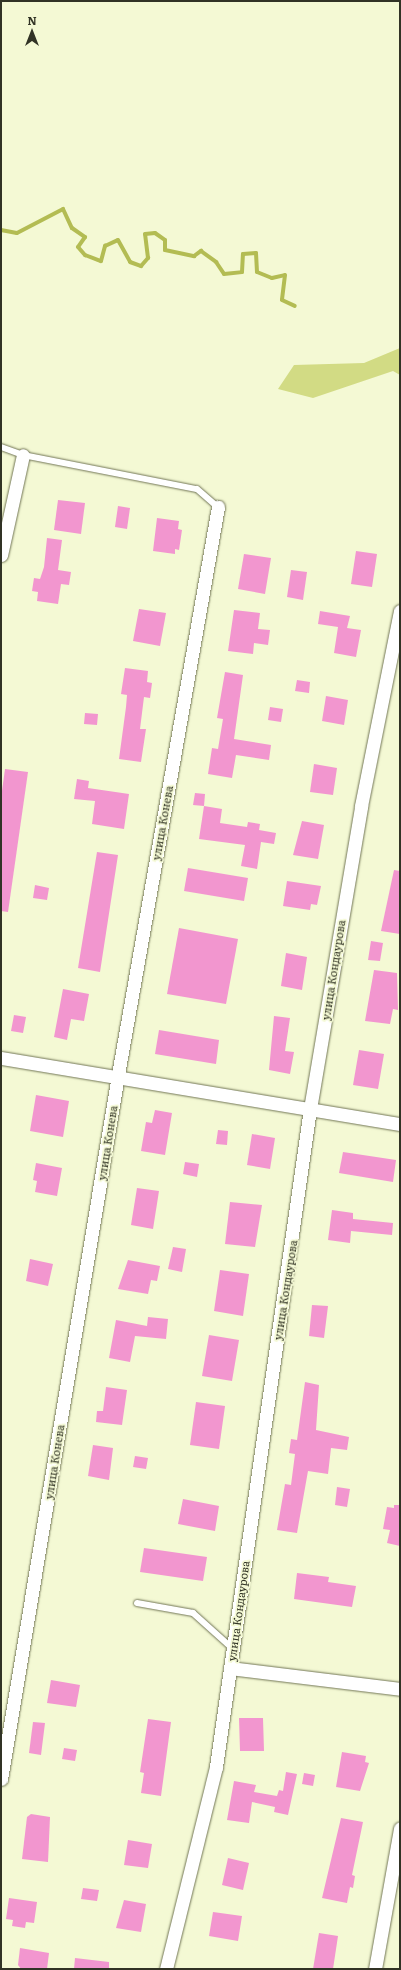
<!DOCTYPE html>
<meta charset="utf-8">
<style>
body{margin:0}
#map{position:relative;width:401px;height:1970px;overflow:hidden;background:#f4f9d4;font-family:Literata,serif}
div>[style]{position:absolute}
[style*='--x']{left:calc(var(--x)*1px);top:calc(var(--y)*1px);width:calc(var(--w)*1px);rotate:calc(var(--a)*1deg)}
.green>*{inset:0;background:#d2db84}
.stream>*{height:4px;margin:-2px;padding:0 2px;transform-origin:2px;border-radius:2px;background:#b3bc53}
.building>*{inset:0;background:#f296cf}
.roads{filter:drop-shadow(0 0 1px #727656) drop-shadow(0 0 1px #727656)}
.lane>*{height:6px;margin:-3px;padding:0 3px;transform-origin:3px;border-radius:3px;background:#fff}
.street>*{height:13px;margin:-6.5px;padding:0 6.5px;transform-origin:6.5px;border-radius:6.5px;background:#fff}
span{translate:-50% -50%;white-space:nowrap;text-align:center;line-height:1.15;-webkit-text-stroke:3.5px #f4f9d4;paint-order:stroke}
.street-label{font-size:11px;color:#313325}
.frame{position:absolute;inset:0;border:2px solid #313325;pointer-events:none}
.north{position:absolute;left:12px;top:12px;width:40px;height:40px;-webkit-text-stroke:3px #f4f9d4;paint-order:stroke;rotate:0deg;font-size:11px;font-weight:700;line-height:16px;text-align:center;color:#313325}
.north::after{content:'';display:block;margin:auto;width:14px;height:18px;background:#313325;clip-path:polygon(50% 0,100% 100%,50% 72%,0 100%)}
</style>
<div id="map">
<div class="green">
<div style="clip-path:polygon(400px 348px,400px 375px,393px 371px,313px 398px,278px 389px,294px 365px,364px 363px)"></div>
</div>
<div class="stream">
<div style="--x:1;--y:230;--w:16;--a:11"></div>
<div style="--x:17;--y:233;--w:52;--a:-27.6"></div>
<div style="--x:63;--y:209;--w:21;--a:65"></div>
<div style="--x:72;--y:228;--w:16;--a:35"></div>
<div style="--x:85;--y:237;--w:12;--a:125"></div>
<div style="--x:78;--y:247;--w:11;--a:49"></div>
<div style="--x:85;--y:255;--w:17;--a:21"></div>
<div style="--x:101;--y:261;--w:16;--a:-75"></div>
<div style="--x:105;--y:246;--w:14;--a:-25"></div>
<div style="--x:118;--y:240;--w:25;--a:61"></div>
<div style="--x:130;--y:262;--w:12;--a:20"></div>
<div style="--x:141;--y:266;--w:11;--a:-49"></div>
<div style="--x:148;--y:258;--w:24;--a:-97"></div>
<div style="--x:145;--y:234;--w:10;--a:-6"></div>
<div style="--x:155;--y:233;--w:12;--a:35"></div>
<div style="--x:165;--y:240;--w:10;--a:90"></div>
<div style="--x:165;--y:250;--w:30;--a:12"></div>
<div style="--x:194;--y:256;--w:9;--a:-36"></div>
<div style="--x:201;--y:251;--w:19;--a:36"></div>
<div style="--x:216;--y:262;--w:14;--a:56"></div>
<div style="--x:224;--y:274;--w:18;--a:-6"></div>
<div style="--x:242;--y:272;--w:18;--a:-87"></div>
<div style="--x:243;--y:254;--w:13;--a:-4"></div>
<div style="--x:256;--y:253;--w:19;--a:87"></div>
<div style="--x:257;--y:272;--w:16;--a:22"></div>
<div style="--x:272;--y:278;--w:13;--a:-13"></div>
<div style="--x:285;--y:275;--w:25;--a:97"></div>
<div style="--x:282;--y:300;--w:14;--a:25"></div>
</div>
<div class="building">
<div style="clip-path:polygon(58px 500px,85px 503px,81px 534px,54px 530px)"></div>
<div style="clip-path:polygon(118px 506px,130px 508px,127px 529px,115px 527px)"></div>
<div style="clip-path:polygon(157px 518px,179px 521px,178px 529px,182px 530px,179px 550px,175px 549px,175px 554px,153px 551px)"></div>
<div style="clip-path:polygon(47px 538px,62px 540px,58px 570px,71px 572px,69px 585px,61px 584px,58px 604px,37px 601px,38px 592px,32px 591px,34px 578px,40px 579px,44px 567px)"></div>
<div style="clip-path:polygon(356px 551px,377px 554px,372px 587px,351px 584px)"></div>
<div style="clip-path:polygon(244px 554px,271px 558px,265px 594px,238px 589px)"></div>
<div style="clip-path:polygon(291px 570px,307px 572px,303px 600px,287px 597px)"></div>
<div style="clip-path:polygon(139px 609px,166px 613px,160px 646px,133px 641px)"></div>
<div style="clip-path:polygon(234px 610px,260px 613px,258px 629px,270px 630px,268px 645px,254px 643px,253px 654px,228px 651px)"></div>
<div style="clip-path:polygon(320px 611px,350px 616px,347px 628px,361px 630px,356px 657px,334px 653px,338px 627px,318px 624px)"></div>
<div style="clip-path:polygon(125px 668px,148px 671px,147px 682px,152px 683px,150px 698px,144px 697px,140px 729px,146px 729px,141px 762px,119px 759px,126px 707px,127px 695px,121px 694px)"></div>
<div style="clip-path:polygon(225px 672px,243px 675px,234px 739px,271px 745px,269px 760px,236px 755px,232px 778px,208px 774px,212px 748px,218px 749px,223px 719px,217px 718px)"></div>
<div style="clip-path:polygon(297px 680px,310px 682px,309px 693px,295px 691px)"></div>
<div style="clip-path:polygon(326px 696px,348px 700px,344px 725px,322px 721px)"></div>
<div style="clip-path:polygon(270px 707px,283px 709px,281px 722px,268px 720px)"></div>
<div style="clip-path:polygon(85px 713px,98px 714px,97px 725px,84px 724px)"></div>
<div style="clip-path:polygon(314px 764px,337px 768px,333px 795px,310px 792px)"></div>
<div style="clip-path:polygon(5px 769px,28px 772px,8px 912px,1px 911px,1px 798px)"></div>
<div style="clip-path:polygon(77px 779px,89px 781px,88px 788px,129px 794px,124px 829px,92px 824px,95px 801px,74px 799px)"></div>
<div style="clip-path:polygon(195px 793px,205px 794px,204px 806px,193px 805px)"></div>
<div style="clip-path:polygon(204px 806px,222px 809px,220px 823px,247px 827px,248px 822px,260px 824px,259px 830px,276px 833px,274px 844px,261px 842px,257px 869px,241px 866px,245px 845px,199px 839px)"></div>
<div style="clip-path:polygon(302px 821px,324px 825px,318px 859px,293px 855px)"></div>
<div style="clip-path:polygon(97px 852px,118px 855px,100px 972px,78px 968px)"></div>
<div style="clip-path:polygon(188px 868px,248px 878px,244px 901px,184px 891px)"></div>
<div style="clip-path:polygon(394px 870px,400px 871px,400px 934px,381px 931px)"></div>
<div style="clip-path:polygon(287px 881px,321px 886px,317px 905px,311px 904px,310px 910px,283px 906px)"></div>
<div style="clip-path:polygon(35px 885px,49px 888px,47px 900px,33px 898px)"></div>
<div style="clip-path:polygon(179px 928px,238px 939px,226px 1004px,167px 994px)"></div>
<div style="clip-path:polygon(371px 941px,383px 943px,380px 961px,368px 960px)"></div>
<div style="clip-path:polygon(286px 953px,307px 957px,302px 990px,281px 986px)"></div>
<div style="clip-path:polygon(374px 970px,397px 973px,398px 1010px,393px 1009px,390px 1024px,365px 1021px)"></div>
<div style="clip-path:polygon(63px 989px,89px 994px,84px 1021px,71px 1019px,67px 1040px,54px 1037px)"></div>
<div style="clip-path:polygon(14px 1015px,26px 1017px,23px 1033px,11px 1031px)"></div>
<div style="clip-path:polygon(274px 1016px,290px 1018px,285px 1051px,294px 1052px,290px 1074px,269px 1070px)"></div>
<div style="clip-path:polygon(159px 1030px,219px 1040px,216px 1064px,155px 1054px)"></div>
<div style="clip-path:polygon(359px 1050px,384px 1054px,378px 1089px,353px 1085px)"></div>
<div style="clip-path:polygon(36px 1095px,69px 1101px,63px 1137px,30px 1131px)"></div>
<div style="clip-path:polygon(155px 1110px,172px 1113px,165px 1155px,141px 1151px,146px 1122px,152px 1123px)"></div>
<div style="clip-path:polygon(218px 1130px,228px 1131px,227px 1145px,216px 1144px)"></div>
<div style="clip-path:polygon(252px 1134px,275px 1138px,270px 1169px,247px 1165px)"></div>
<div style="clip-path:polygon(343px 1152px,396px 1160px,393px 1182px,339px 1173px)"></div>
<div style="clip-path:polygon(185px 1162px,199px 1164px,197px 1177px,183px 1174px)"></div>
<div style="clip-path:polygon(36px 1163px,62px 1168px,57px 1196px,35px 1192px,37px 1181px,33px 1180px)"></div>
<div style="clip-path:polygon(137px 1188px,159px 1191px,153px 1229px,131px 1225px)"></div>
<div style="clip-path:polygon(230px 1202px,262px 1205px,255px 1247px,225px 1244px)"></div>
<div style="clip-path:polygon(332px 1210px,353px 1213px,353px 1219px,393px 1223px,392px 1235px,351px 1231px,350px 1243px,328px 1240px)"></div>
<div style="clip-path:polygon(173px 1247px,186px 1249px,182px 1272px,168px 1269px)"></div>
<div style="clip-path:polygon(30px 1259px,53px 1264px,48px 1286px,26px 1281px)"></div>
<div style="clip-path:polygon(128px 1260px,160px 1266px,157px 1281px,151px 1280px,148px 1294px,118px 1289px)"></div>
<div style="clip-path:polygon(220px 1270px,249px 1274px,243px 1316px,214px 1311px)"></div>
<div style="clip-path:polygon(312px 1305px,328px 1306px,324px 1338px,309px 1336px)"></div>
<div style="clip-path:polygon(148px 1317px,168px 1319px,166px 1339px,135px 1336px,130px 1362px,109px 1358px,116px 1320px,147px 1326px)"></div>
<div style="clip-path:polygon(209px 1335px,239px 1340px,232px 1381px,202px 1376px)"></div>
<div style="clip-path:polygon(305px 1382px,319px 1385px,316px 1430px,349px 1437px,347px 1450px,331px 1448px,328px 1474px,308px 1471px,297px 1533px,277px 1530px,285px 1484px,291px 1485px,295px 1454px,289px 1453px,291px 1439px,297px 1440px)"></div>
<div style="clip-path:polygon(106px 1387px,127px 1390px,122px 1425px,96px 1422px,97px 1411px,103px 1411px)"></div>
<div style="clip-path:polygon(196px 1402px,225px 1406px,219px 1449px,190px 1445px)"></div>
<div style="clip-path:polygon(93px 1445px,113px 1448px,109px 1480px,88px 1476px)"></div>
<div style="clip-path:polygon(135px 1456px,148px 1458px,146px 1469px,133px 1467px)"></div>
<div style="clip-path:polygon(337px 1487px,350px 1489px,347px 1507px,335px 1505px)"></div>
<div style="clip-path:polygon(183px 1499px,219px 1506px,215px 1531px,178px 1524px)"></div>
<div style="clip-path:polygon(394px 1505px,400px 1505px,400px 1546px,387px 1543px,390px 1530px,383px 1529px,387px 1507px,394px 1508px)"></div>
<div style="clip-path:polygon(144px 1548px,207px 1557px,203px 1581px,140px 1572px)"></div>
<div style="clip-path:polygon(297px 1573px,329px 1577px,328px 1582px,356px 1586px,352px 1607px,294px 1599px)"></div>
<div style="clip-path:polygon(51px 1680px,80px 1685px,76px 1707px,47px 1703px)"></div>
<div style="clip-path:polygon(239px 1718px,263px 1718px,264px 1751px,240px 1751px)"></div>
<div style="clip-path:polygon(148px 1719px,171px 1722px,161px 1796px,141px 1793px,144px 1773px,140px 1772px)"></div>
<div style="clip-path:polygon(33px 1722px,45px 1723px,41px 1755px,29px 1753px)"></div>
<div style="clip-path:polygon(64px 1748px,77px 1750px,75px 1761px,62px 1759px)"></div>
<div style="clip-path:polygon(342px 1752px,366px 1756px,365px 1762px,369px 1763px,360px 1791px,336px 1787px)"></div>
<div style="clip-path:polygon(286px 1772px,297px 1774px,288px 1815px,274px 1812px,275px 1807px,252px 1802px,249px 1823px,227px 1820px,234px 1781px,256px 1785px,254px 1792px,277px 1796px,279px 1790px,283px 1791px)"></div>
<div style="clip-path:polygon(304px 1773px,315px 1775px,313px 1786px,302px 1784px)"></div>
<div style="clip-path:polygon(31px 1814px,50px 1817px,48px 1862px,22px 1859px,27px 1817px)"></div>
<div style="clip-path:polygon(341px 1818px,363px 1822px,352px 1875px,355px 1876px,353px 1888px,350px 1887px,347px 1903px,322px 1898px)"></div>
<div style="clip-path:polygon(128px 1840px,152px 1844px,148px 1868px,124px 1865px)"></div>
<div style="clip-path:polygon(228px 1858px,249px 1863px,243px 1890px,222px 1885px)"></div>
<div style="clip-path:polygon(83px 1888px,99px 1890px,97px 1901px,81px 1899px)"></div>
<div style="clip-path:polygon(9px 1898px,37px 1902px,34px 1923px,26px 1922px,25px 1928px,12px 1926px,13px 1920px,6px 1919px)"></div>
<div style="clip-path:polygon(124px 1900px,146px 1904px,141px 1932px,116px 1928px)"></div>
<div style="clip-path:polygon(213px 1912px,242px 1916px,238px 1941px,209px 1936px)"></div>
<div style="clip-path:polygon(319px 1933px,338px 1936px,333px 1969px,313px 1969px)"></div>
<div style="clip-path:polygon(20px 1948px,49px 1953px,47px 1969px,21px 1969px,18px 1965px)"></div>
<div style="clip-path:polygon(75px 1958px,109px 1962px,109px 1969px,74px 1969px)"></div>
</div>
<div class="roads">
<div class="lane">
<div style="--x:1;--y:447;--w:23;--a:20"></div>
<div style="--x:23;--y:455;--w:177;--a:11.1"></div>
<div style="--x:197;--y:489;--w:28;--a:41"></div>
<div style="--x:137;--y:1603;--w:57;--a:10.1"></div>
<div style="--x:193;--y:1613;--w:52;--a:41.9"></div>
</div>
<div class="street">
<div style="--x:1;--y:555;--w:102;--a:-77.6"></div>
<div style="--x:1;--y:1058;--w:404;--a:9.4"></div>
<div style="--x:230;--y:1668;--w:171;--a:7"></div>
<div style="--x:1;--y:1779;--w:720;--a:-80.56"></div>
<div style="--x:119;--y:1069;--w:571;--a:-80.01"></div>
<div style="--x:166;--y:1969;--w:208;--a:-76.1"></div>
<div style="--x:216;--y:1767;--w:665;--a:-81.87"></div>
<div style="--x:310;--y:1109;--w:307;--a:-80.4"></div>
<div style="--x:361;--y:806;--w:199;--a:-78.7"></div>
<div style="--x:375;--y:1969;--w:143;--a:-79.9"></div>
</div>
</div>
<div class="street-label">
<span style="left:162px;top:823px;rotate:-80deg">улица Конева</span>
<span style="left:333px;top:970px;rotate:-81deg">улица Кондаурова</span>
<span style="left:107px;top:1143px;rotate:-81deg">улица Конева</span>
<span style="left:285px;top:1290px;rotate:-81deg">улица Кондаурова</span>
<span style="left:54px;top:1462px;rotate:-81deg">улица Конева</span>
<span style="left:238px;top:1611px;rotate:-82deg">улица Кондаурова</span>
</div>
<div class="frame"></div>
<div class="north">N</div>
</div>
